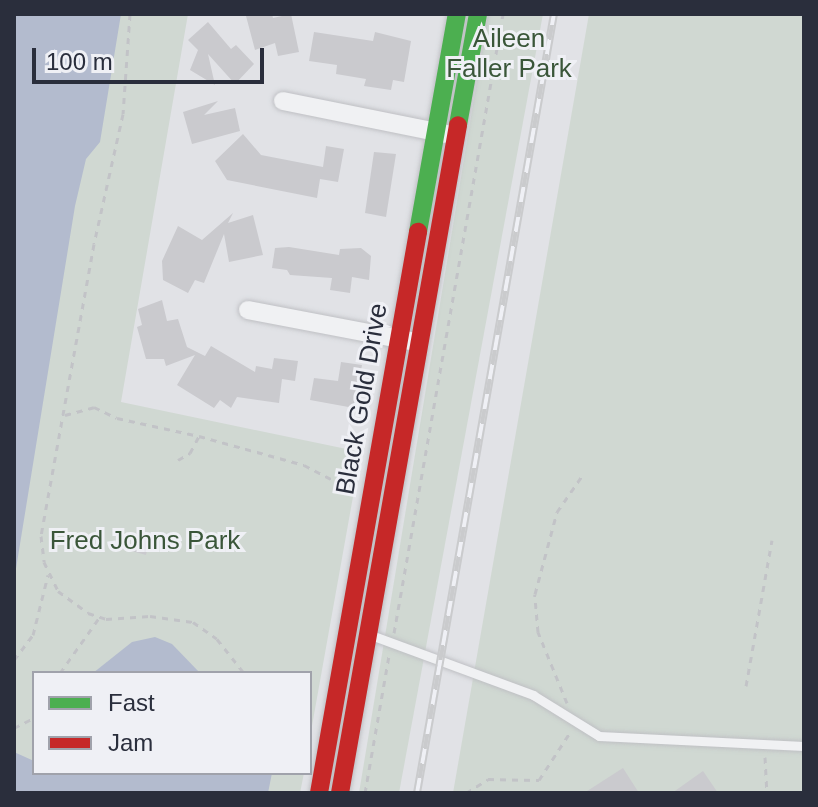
<!DOCTYPE html>
<style>
body{margin:0}
#map{position:relative;width:818px;height:807px;overflow:hidden;background:#e1e2e6;font-family:Helvetica,sans-serif}
div>[style]{position:absolute}
[style*='--x']{left:calc(var(--x)*1px);top:calc(var(--y)*1px);width:calc(var(--w)*1px);rotate:calc(var(--a)*1deg)}
.green>*{inset:0;background:#d0d8d2}
.water>*{inset:0;background:#b3bbce}
.building>*{inset:0;background:#cacace}
.path>*{height:3px;margin-top:-1.5px;transform-origin:0;background:repeating-linear-gradient(90deg,#c2c3c7 0 6px,transparent 0 12px)}
.roads{filter:drop-shadow(0 0 2px #bfc0c4) drop-shadow(0 0 2px #bfc0c4)}
.lane>*{height:9px;margin:-4.5px;padding:0 4.5px;transform-origin:4.5px;border-radius:4.5px;background:#f0f1f3}
.street>*{height:18px;margin:-9px;padding:0 9px;transform-origin:9px;border-radius:9px;background:#f0f1f3}
.fast>*{height:18px;margin:-9px;padding:0 9px;transform-origin:9px;border-radius:9px;background:#4caf50}
.jam>*{height:18px;margin:-9px;padding:0 9px;transform-origin:9px;border-radius:9px;background:#c62828}
.rail>*{height:8px;margin-top:-4px;transform-origin:0;background:repeating-linear-gradient(90deg,#eff0f5 0 15px,#cacbcd 0 30px);box-sizing:border-box;border-block:2px solid #cacbcd}
span{translate:-50% -50%;white-space:nowrap;text-align:center;line-height:1.15;-webkit-text-stroke:6px #eff0f5;paint-order:stroke}
.park-label{font-size:26px;color:#3a5639}
.street-label{font-size:26px;color:#2a2e3c}
.frame{position:absolute;inset:0;border:16px solid #2a2e3c;pointer-events:none}
.legend{position:absolute;left:32px;top:671px;width:280px;height:104px;box-sizing:border-box;background:#eff0f5;border:2px solid #a0a2ab;margin:0;padding:10px 14px;list-style:none;font-size:24px;color:#2a2e3c}
.legend li{display:flex;align-items:center;gap:16px;height:40px}
.legend b{width:40px;border:2px solid #a0a2ab}
.scale{position:absolute;left:32px;top:48px;width:232px;height:36px;box-sizing:border-box;border:4px solid #2a2e3c;border-top:0;padding-left:10px;font-size:24px;line-height:28px;white-space:nowrap;color:#2a2e3c;-webkit-text-stroke:6px #eff0f5;paint-order:stroke}
</style>
<div id="map">
<div class="green">
<div style="clip-path:polygon(14px 14px,188px 14px,121px 402px,361px 452px,310px 737px,310px 673px,34px 673px,34px 773px,304px 773px,300px 793px,14px 793px)"></div>
<div style="clip-path:polygon(488px 14px,543px 14px,399px 793px,359px 793px)"></div>
<div style="clip-path:polygon(589px 14px,804px 14px,804px 793px,453px 793px)"></div>
</div>
<div class="water">
<div style="clip-path:polygon(14px 14px,121px 14px,100px 142px,86px 159px,75px 206px,14px 581px)"></div>
<div style="clip-path:polygon(155px 637px,172px 644px,200px 673px,93px 673px,132px 642px)"></div>
<div style="clip-path:polygon(14px 752px,34px 761px,34px 773px,272px 773px,268px 793px,14px 793px)"></div>
</div>
<div class="building">
<div style="clip-path:polygon(272px 14px,273px 18px,291px 14px,299px 52px,278px 56px,275px 43px,255px 50px,246px 16px)"></div>
<div style="clip-path:polygon(208px 22px,231px 49px,236px 45px,254px 64px,235px 84px,208px 54px,215px 85px,190px 70px,198px 50px,188px 40px)"></div>
<div style="clip-path:polygon(314px 32px,373px 41px,375px 32px,411px 41px,404px 82px,393px 80px,391px 90px,364px 86px,366px 79px,336px 74px,337px 65px,309px 61px)"></div>
<div style="clip-path:polygon(218px 101px,204px 115px,235px 108px,240px 131px,192px 144px,183px 112px)"></div>
<div style="clip-path:polygon(243px 134px,261px 155px,323px 167px,326px 146px,344px 149px,338px 182px,320px 179px,317px 198px,227px 180px,215px 161px)"></div>
<div style="clip-path:polygon(374px 152px,396px 154px,386px 217px,365px 213px)"></div>
<div style="clip-path:polygon(233px 213px,228px 223px,253px 215px,263px 255px,229px 262px,224px 234px,204px 283px,195px 280px,188px 293px,163px 280px,162px 261px,178px 226px,202px 240px)"></div>
<div style="clip-path:polygon(289px 247px,339px 255px,340px 249px,361px 248px,371px 256px,369px 280px,352px 277px,350px 293px,330px 290px,332px 278px,290px 275px,287px 270px,272px 268px,275px 248px)"></div>
<div style="clip-path:polygon(162px 300px,167px 321px,178px 319px,187px 347px,205px 356px,211px 346px,255px 372px,256px 366px,272px 369px,274px 358px,298px 361px,295px 381px,282px 379px,279px 403px,237px 397px,231px 408px,220px 400px,214px 408px,177px 385px,195px 355px,166px 366px,164px 359px,146px 359px,137px 327px,142px 325px,138px 309px)"></div>
<div style="clip-path:polygon(341px 362px,362px 365px,354px 408px,310px 400px,314px 378px,338px 381px)"></div>
<div style="clip-path:polygon(136px 534px,150px 537px,146px 555px,132px 551px)"></div>
<div style="clip-path:polygon(623px 768px,639px 793px,584px 793px)"></div>
<div style="clip-path:polygon(703px 771px,718px 793px,672px 793px)"></div>
</div>
<div class="path">
<div style="--x:130;--y:14;--w:100;--a:94"></div>
<div style="--x:123;--y:114;--w:133;--a:102.6"></div>
<div style="--x:94;--y:244;--w:297;--a:100.3"></div>
<div style="--x:41;--y:536;--w:26;--a:83"></div>
<div style="--x:44;--y:562;--w:32;--a:64"></div>
<div style="--x:58;--y:591;--w:37;--a:36"></div>
<div style="--x:88;--y:613;--w:19;--a:18"></div>
<div style="--x:106;--y:619;--w:44;--a:-3.9"></div>
<div style="--x:150;--y:616;--w:43;--a:7.9"></div>
<div style="--x:193;--y:622;--w:29;--a:35"></div>
<div style="--x:217;--y:639;--w:43;--a:51.5"></div>
<div style="--x:65;--y:415;--w:30;--a:-15"></div>
<div style="--x:94;--y:407;--w:25;--a:26"></div>
<div style="--x:117;--y:418;--w:84;--a:12.4"></div>
<div style="--x:178;--y:460;--w:14;--a:-30"></div>
<div style="--x:190;--y:453;--w:19;--a:-62"></div>
<div style="--x:199;--y:436;--w:109;--a:15.4"></div>
<div style="--x:304;--y:465;--w:54;--a:27.5"></div>
<div style="--x:394;--y:633;--w:629;--a:-80.01"></div>
<div style="--x:14;--y:660;--w:31;--a:-53"></div>
<div style="--x:33;--y:635;--w:62;--a:-76"></div>
<div style="--x:60;--y:673;--w:67;--a:-54.7"></div>
<div style="--x:746;--y:686;--w:148;--a:-79.9"></div>
<div style="--x:567;--y:703;--w:77;--a:-112.2"></div>
<div style="--x:538;--y:632;--w:38;--a:-95"></div>
<div style="--x:535;--y:594;--w:85;--a:-75"></div>
<div style="--x:557;--y:512;--w:47;--a:-55.3"></div>
<div style="--x:14;--y:728;--w:22;--a:-27"></div>
<div style="--x:765;--y:757;--w:36;--a:87"></div>
<div style="--x:365;--y:793;--w:139;--a:-80.1"></div>
<div style="--x:466;--y:793;--w:26;--a:-32"></div>
<div style="--x:488;--y:779;--w:51;--a:1.1"></div>
<div style="--x:539;--y:780;--w:59;--a:-56.9"></div>
</div>
<div class="roads">
<div class="lane">
<div style="--x:371;--y:635;--w:173;--a:20.3"></div>
<div style="--x:533;--y:695;--w:78;--a:31.8"></div>
<div style="--x:599;--y:736;--w:205;--a:2.8"></div>
</div>
<div class="street">
<div style="--x:283;--y:101;--w:166;--a:11.4"></div>
<div style="--x:248;--y:310;--w:165;--a:10.8"></div>
</div>
<div class="fast">
<div style="--x:458;--y:125;--w:113;--a:-79.8"></div>
<div style="--x:418;--y:232;--w:221;--a:-79.9"></div>
</div>
<div class="jam">
<div style="--x:319;--y:793;--w:570;--a:-79.99"></div>
<div style="--x:340;--y:793;--w:678;--a:-79.98"></div>
</div>
</div>
<div class="rail">
<div style="--x:417;--y:793;--w:791;--a:-80.03"></div>
</div>
<div class="park-label">
<span style="left:509px;top:54px">Aileen<br>Faller Park</span>
<span style="left:145px;top:541px">Fred Johns Park</span>
</div>
<div class="street-label">
<span style="left:362px;top:399px;rotate:-80deg">Black Gold Drive</span>
</div>
<div class="frame"></div>
<ul class="legend">
<li><b style="height:10px;background:#4caf50"></b>Fast</li>
<li><b style="height:10px;background:#c62828"></b>Jam</li>
</ul>
<div class="scale">100 m</div>
</div>
